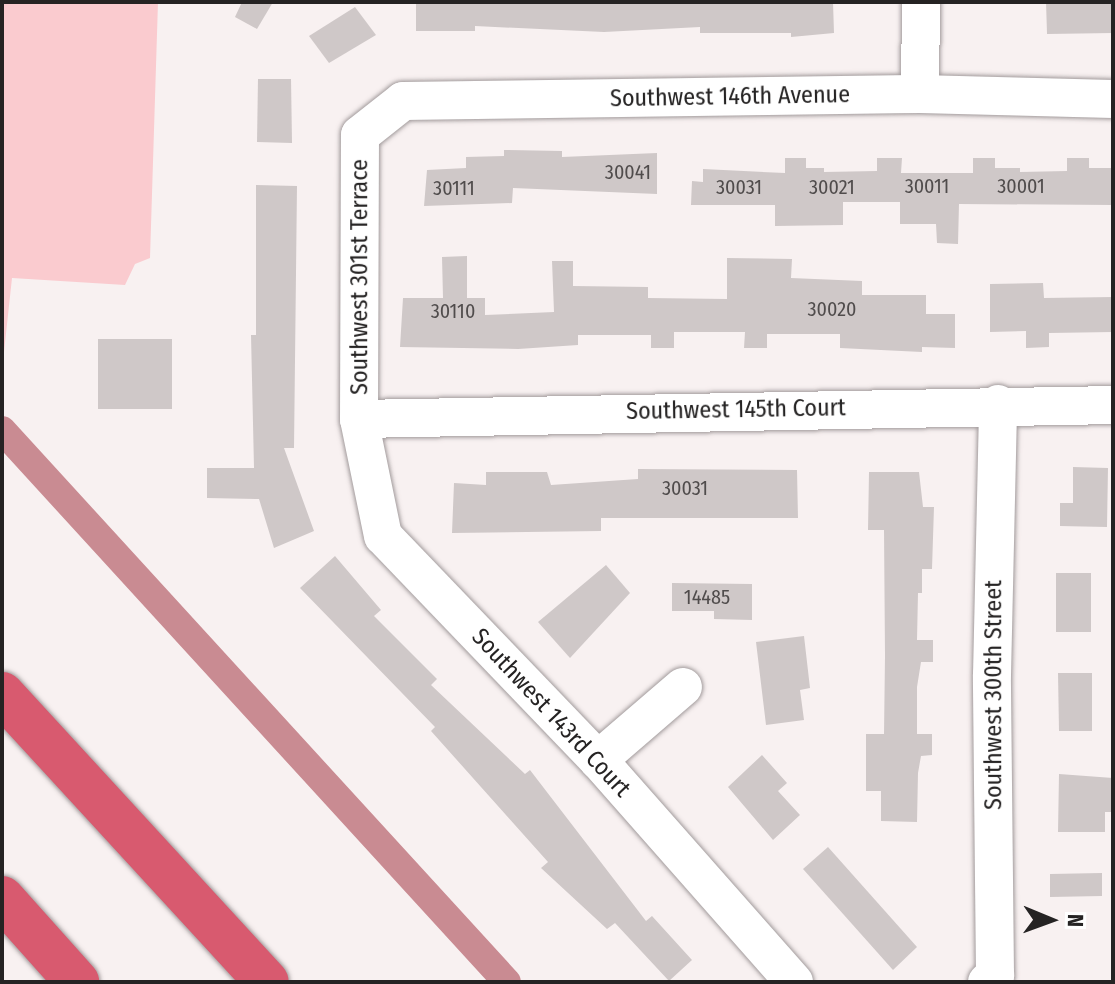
<!DOCTYPE html>
<style>
body{margin:0}
#map{position:relative;width:1115px;height:984px;overflow:hidden;background:#f8f1f1;font-family:"Fira Sans Condensed",sans-serif}
div>[style]{position:absolute}
[style*='--x']{left:calc(var(--x)*1px);top:calc(var(--y)*1px);width:calc(var(--w)*1px);rotate:calc(var(--a)*1deg)}
.green>*{inset:0;background:#facbcf}
.canal>*{height:28px;margin:-14px;padding:0 14px;transform-origin:14px;border-radius:14px;background:#c98b92}
.building>*{inset:0;background:#cfc8c8}
.roads{filter:drop-shadow(0 0 2px #a29b9c) drop-shadow(0 0 2px #a29b9c)}
.minor>*{height:38px;margin:-19px;padding:0 19px;transform-origin:19px;border-radius:19px;background:#fff}
.highway>*{height:44px;margin:-22px;padding:0 22px;transform-origin:22px;border-radius:22px;background:#d85a6f}
span{translate:-50% -50%;white-space:nowrap;text-align:center;line-height:1.15;-webkit-text-stroke:6px #fff;paint-order:stroke}
.number-label{font-size:20px;color:#504c4c}
.number-label span{-webkit-text-stroke-width:0}
.street-label{font-size:24px;color:#252323}
.frame{position:absolute;inset:0;border:4px solid #252323;pointer-events:none}
.north{position:absolute;left:1011px;top:880px;width:80px;height:80px;-webkit-text-stroke:6px #fff;paint-order:stroke;rotate:91deg;font-size:22px;font-weight:700;line-height:32px;text-align:center;color:#252323}
.north::after{content:'';display:block;margin:auto;width:28px;height:36px;background:#252323;clip-path:polygon(50% 0,100% 100%,50% 72%,0 100%)}
</style>
<div id="map">
<div class="green">
<div style="clip-path:polygon(2px 2px,158px 2px,150px 258px,135px 264px,125px 285px,12px 278px,4px 352px)"></div>
</div>
<div class="canal">
<div style="--x:2;--y:430;--w:748;--a:47.55"></div>
</div>
<div class="building">
<div style="clip-path:polygon(242px 2px,273px 2px,257px 29px,235px 17px)"></div>
<div style="clip-path:polygon(416px 2px,833px 2px,834px 33px,791px 37px,791px 33px,700px 33px,700px 27px,604px 32px,475px 26px,475px 31px,416px 31px)"></div>
<div style="clip-path:polygon(1046px 2px,1113px 2px,1113px 33px,1047px 34px)"></div>
<div style="clip-path:polygon(355px 7px,376px 35px,329px 63px,309px 36px)"></div>
<div style="clip-path:polygon(258px 79px,291px 79px,292px 143px,257px 142px)"></div>
<div style="clip-path:polygon(504px 150px,562px 151px,562px 157px,657px 153px,657px 194px,513px 188px,512px 203px,424px 206px,427px 170px,466px 168px,466px 157px,504px 156px)"></div>
<div style="clip-path:polygon(785px 158px,806px 158px,806px 168px,824px 168px,824px 172px,877px 171px,877px 158px,902px 158px,901px 173px,973px 173px,973px 158px,995px 158px,995px 168px,1020px 168px,1020px 172px,1067px 171px,1067px 158px,1089px 158px,1089px 168px,1113px 168px,1113px 205px,959px 204px,958px 244px,937px 243px,936px 224px,900px 224px,900px 202px,843px 202px,843px 225px,775px 226px,775px 205px,691px 205px,692px 181px,703px 182px,703px 169px,785px 173px)"></div>
<div style="clip-path:polygon(256px 185px,297px 186px,294px 448px,284px 448px,314px 531px,274px 548px,259px 499px,207px 498px,207px 468px,254px 468px,251px 335px,256px 335px)"></div>
<div style="clip-path:polygon(467px 256px,467px 298px,485px 298px,485px 315px,554px 312px,552px 261px,573px 261px,573px 286px,648px 287px,648px 298px,727px 299px,727px 258px,792px 259px,791px 278px,862px 281px,862px 295px,926px 295px,926px 314px,955px 314px,955px 348px,922px 347px,922px 352px,840px 348px,840px 334px,767px 334px,767px 348px,744px 348px,745px 332px,674px 332px,674px 348px,651px 348px,651px 335px,578px 335px,578px 345px,518px 349px,400px 347px,403px 298px,443px 298px,442px 257px)"></div>
<div style="clip-path:polygon(1043px 283px,1044px 298px,1113px 297px,1113px 332px,1049px 333px,1049px 347px,1026px 348px,1026px 331px,990px 332px,990px 284px)"></div>
<div style="clip-path:polygon(98px 339px,172px 339px,172px 409px,98px 409px)"></div>
<div style="clip-path:polygon(1073px 467px,1108px 468px,1107px 527px,1060px 526px,1060px 503px,1073px 503px)"></div>
<div style="clip-path:polygon(638px 469px,797px 470px,798px 518px,601px 518px,601px 531px,452px 533px,454px 483px,486px 485px,486px 472px,547px 472px,551px 485px,638px 479px)"></div>
<div style="clip-path:polygon(869px 472px,919px 472px,923px 507px,934px 507px,932px 569px,922px 569px,922px 593px,918px 593px,917px 640px,933px 640px,933px 662px,921px 662px,917px 687px,917px 734px,932px 734px,932px 755px,921px 756px,918px 773px,917px 822px,881px 821px,881px 791px,866px 791px,866px 734px,884px 734px,885px 656px,884px 530px,868px 530px)"></div>
<div style="clip-path:polygon(335px 556px,381px 610px,374px 616px,437px 679px,431px 685px,525px 774px,530px 770px,646px 921px,652px 916px,692px 960px,669px 981px,615px 923px,607px 929px,541px 868px,548px 862px,431px 731px,435px 727px,300px 588px)"></div>
<div style="clip-path:polygon(606px 565px,630px 593px,570px 658px,538px 622px)"></div>
<div style="clip-path:polygon(1056px 573px,1091px 573px,1091px 632px,1056px 632px)"></div>
<div style="clip-path:polygon(672px 583px,752px 584px,752px 620px,714px 619px,714px 611px,672px 611px)"></div>
<div style="clip-path:polygon(804px 636px,810px 688px,800px 690px,804px 720px,766px 725px,756px 642px)"></div>
<div style="clip-path:polygon(1058px 673px,1092px 673px,1092px 731px,1059px 731px)"></div>
<div style="clip-path:polygon(762px 755px,787px 783px,778px 791px,800px 815px,773px 840px,728px 787px)"></div>
<div style="clip-path:polygon(1059px 774px,1113px 778px,1113px 812px,1105px 812px,1105px 832px,1058px 832px)"></div>
<div style="clip-path:polygon(828px 847px,917px 947px,893px 970px,803px 869px)"></div>
<div style="clip-path:polygon(1102px 873px,1102px 896px,1050px 897px,1050px 874px)"></div>
</div>
<div class="roads">
<div class="minor">
<div style="--x:920;--y:94;--w:92;--a:-89.4"></div>
<div style="--x:359;--y:419;--w:754;--a:-1.06"></div>
<div style="--x:598;--y:760;--w:112;--a:-40.7"></div>
<div style="--x:794;--y:982;--w:296;--a:-131.4"></div>
<div style="--x:598;--y:760;--w:310;--a:-133.8"></div>
<div style="--x:383;--y:536;--w:119;--a:-101.6"></div>
<div style="--x:359;--y:419;--w:284;--a:-89.8"></div>
<div style="--x:360;--y:135;--w:55;--a:-38.3"></div>
<div style="--x:403;--y:101;--w:517;--a:-0.78"></div>
<div style="--x:920;--y:94;--w:193;--a:1.5"></div>
<div style="--x:987;--y:982;--w:11;--a:-41"></div>
<div style="--x:995;--y:975;--w:300;--a:-90.6"></div>
<div style="--x:992;--y:675;--w:271;--a:-88.7"></div>
</div>
<div class="highway">
<div style="--x:2;--y:694;--w:391;--a:47.4"></div>
<div style="--x:2;--y:898;--w:113;--a:48.2"></div>
</div>
</div>
<div class="number-label">
<span style="left:628px;top:172px">30041</span>
<span style="left:927px;top:186px">30011</span>
<span style="left:1021px;top:186px">30001</span>
<span style="left:739px;top:187px">30031</span>
<span style="left:832px;top:187px">30021</span>
<span style="left:454px;top:188px">30111</span>
<span style="left:832px;top:309px">30020</span>
<span style="left:453px;top:311px">30110</span>
<span style="left:685px;top:488px">30031</span>
<span style="left:707px;top:597px">14485</span>
</div>
<div class="street-label">
<span style="left:730px;top:97px;rotate:-1deg">Southwest 146th Avenue</span>
<span style="left:360px;top:277px;rotate:-90deg">Southwest 301st Terrace</span>
<span style="left:736px;top:410px;rotate:-1deg">Southwest 145th Court</span>
<span style="left:994px;top:695px;rotate:-90deg">Southwest 300th Street</span>
<span style="left:551px;top:713px;rotate:47deg">Southwest 143rd Court</span>
</div>
<div class="frame"></div>
<div class="north">N</div>
</div>
